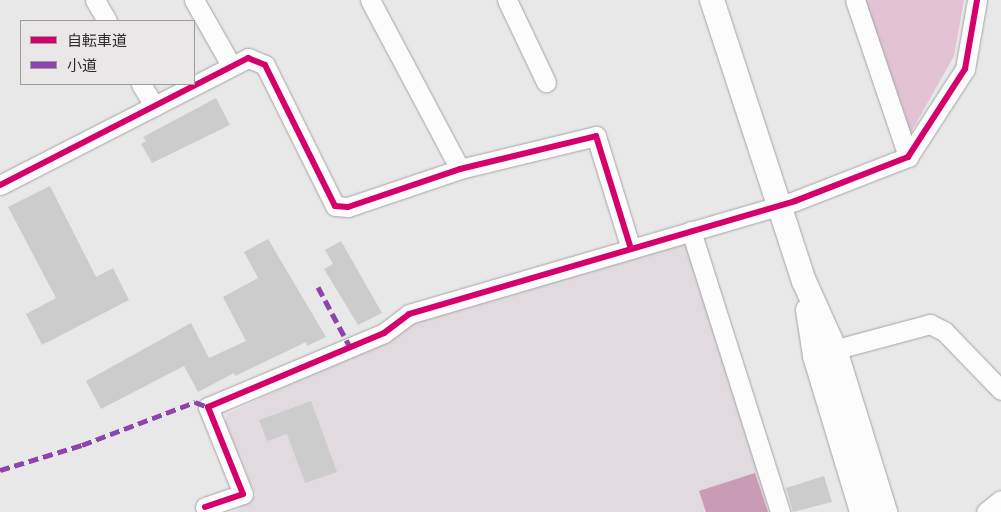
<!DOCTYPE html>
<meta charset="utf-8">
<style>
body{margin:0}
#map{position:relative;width:1001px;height:512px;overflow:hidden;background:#e9e8e8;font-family:Bitter,"Noto Sans JP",serif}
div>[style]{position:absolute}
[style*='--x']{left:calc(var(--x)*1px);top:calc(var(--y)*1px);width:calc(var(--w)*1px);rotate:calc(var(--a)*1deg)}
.built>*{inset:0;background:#e1dade}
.green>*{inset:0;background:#e2c2d3}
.water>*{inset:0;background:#ca9bb4}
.building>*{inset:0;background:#cdcccc}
.roads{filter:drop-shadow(0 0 1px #a5a4a4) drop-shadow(0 0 1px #a5a4a4)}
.minor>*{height:19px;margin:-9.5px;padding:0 9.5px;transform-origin:9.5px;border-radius:9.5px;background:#fcfcfc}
.tertiary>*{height:24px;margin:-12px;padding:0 12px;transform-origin:12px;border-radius:12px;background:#fcfcfc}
.quiet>*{height:5px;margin-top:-2.5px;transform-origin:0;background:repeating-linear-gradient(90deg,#8e44ad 0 10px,transparent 0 15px)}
.cycleway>*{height:6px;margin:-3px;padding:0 3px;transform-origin:3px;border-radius:3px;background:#d6006c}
span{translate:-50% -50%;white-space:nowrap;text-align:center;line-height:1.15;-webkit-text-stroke:4.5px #eae7e8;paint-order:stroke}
.legend{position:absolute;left:20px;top:20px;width:175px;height:65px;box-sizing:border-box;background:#eae7e8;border:1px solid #9e9c9d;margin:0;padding:6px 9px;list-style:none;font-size:15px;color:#2d2c2c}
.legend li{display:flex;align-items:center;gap:10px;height:25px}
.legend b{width:25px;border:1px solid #9e9c9d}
</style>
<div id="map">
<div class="built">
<div style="clip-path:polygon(677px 241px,689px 247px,772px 512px,235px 512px,256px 495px,225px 423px,227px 414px,352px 356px,416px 322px)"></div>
</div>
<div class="green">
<div style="clip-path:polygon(863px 0,964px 0,954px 56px,910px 134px)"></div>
</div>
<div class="water">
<div style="clip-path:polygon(755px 473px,768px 512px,706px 512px,699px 491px)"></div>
</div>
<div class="building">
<div style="clip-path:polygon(216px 98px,230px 125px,152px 163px,141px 144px,146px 141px,143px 137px)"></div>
<div style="clip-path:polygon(50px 186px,96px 277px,113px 268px,129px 300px,42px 345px,26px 314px,56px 298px,8px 207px)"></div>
<div style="clip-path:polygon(268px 239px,326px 337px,307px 346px,306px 342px,235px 376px,234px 373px,198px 392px,184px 366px,101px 409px,86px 381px,191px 323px,209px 358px,246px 341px,223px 297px,258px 278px,244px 252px)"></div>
<div style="clip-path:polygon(341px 241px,382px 313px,358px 325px,324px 269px,333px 264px,325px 250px)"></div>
<div style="clip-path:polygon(311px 401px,337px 472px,305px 483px,287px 434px,267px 441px,259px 420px)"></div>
<div style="clip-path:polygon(824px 476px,832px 502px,793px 512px,786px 488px)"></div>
</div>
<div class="roads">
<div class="minor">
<div style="--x:95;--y:0;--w:24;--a:60"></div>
<div style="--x:194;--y:0;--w:75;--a:60.4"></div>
<div style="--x:370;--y:0;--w:191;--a:62"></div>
<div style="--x:507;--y:0;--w:91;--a:64.6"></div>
<div style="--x:855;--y:0;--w:166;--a:71.3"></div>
<div style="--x:141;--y:84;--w:26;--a:59"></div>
<div style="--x:0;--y:185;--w:279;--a:-27.1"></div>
<div style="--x:248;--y:58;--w:18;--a:22"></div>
<div style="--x:265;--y:65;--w:157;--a:63.6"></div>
<div style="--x:335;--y:206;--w:13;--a:4"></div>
<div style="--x:348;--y:207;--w:118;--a:-18.7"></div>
<div style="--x:460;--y:169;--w:140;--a:-13.6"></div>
<div style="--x:596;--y:136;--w:118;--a:72.8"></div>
<div style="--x:691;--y:231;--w:295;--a:72.4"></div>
<div style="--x:822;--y:353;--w:112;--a:-15"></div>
<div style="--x:930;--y:324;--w:16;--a:27"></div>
<div style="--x:944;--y:331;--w:82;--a:46"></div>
<div style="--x:205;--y:507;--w:40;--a:-18.9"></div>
<div style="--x:243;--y:494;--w:94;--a:-111.9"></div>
<div style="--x:208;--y:407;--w:191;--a:-22.8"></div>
<div style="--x:384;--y:333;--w:31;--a:-37"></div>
<div style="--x:409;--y:314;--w:402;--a:-16.3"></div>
<div style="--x:795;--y:201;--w:121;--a:-21.3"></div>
<div style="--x:908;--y:157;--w:105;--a:-57.1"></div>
<div style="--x:965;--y:69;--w:70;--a:-80.1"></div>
<div style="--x:986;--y:512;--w:19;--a:-39"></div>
</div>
<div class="tertiary">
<div style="--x:712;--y:0;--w:296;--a:71.9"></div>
<div style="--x:804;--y:281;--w:76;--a:65.8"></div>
<div style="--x:835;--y:350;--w:170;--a:72.8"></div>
<div style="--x:808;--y:310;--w:47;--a:81.3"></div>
<div style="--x:815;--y:356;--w:163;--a:73.2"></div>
</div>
</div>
<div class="quiet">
<div style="--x:318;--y:287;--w:68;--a:61.9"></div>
<div style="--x:0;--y:470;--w:86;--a:-17"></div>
<div style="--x:82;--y:445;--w:121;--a:-20.8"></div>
<div style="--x:195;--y:402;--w:14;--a:21"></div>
</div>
<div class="cycleway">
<div style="--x:0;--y:185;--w:279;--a:-27.1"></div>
<div style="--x:248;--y:58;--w:18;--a:22"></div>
<div style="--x:265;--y:65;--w:157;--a:63.6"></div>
<div style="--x:335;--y:206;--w:13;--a:4"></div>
<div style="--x:348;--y:207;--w:118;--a:-18.7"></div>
<div style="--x:460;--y:169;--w:140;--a:-13.6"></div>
<div style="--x:596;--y:136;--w:118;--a:72.8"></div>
<div style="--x:205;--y:507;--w:40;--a:-18.9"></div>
<div style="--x:243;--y:494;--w:94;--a:-111.9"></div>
<div style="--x:208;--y:407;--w:191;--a:-22.8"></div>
<div style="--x:384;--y:333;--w:31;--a:-37"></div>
<div style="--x:409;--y:314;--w:402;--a:-16.3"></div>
<div style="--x:795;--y:201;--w:121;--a:-21.3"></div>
<div style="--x:908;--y:157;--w:105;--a:-57.1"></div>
<div style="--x:965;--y:69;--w:70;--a:-80.1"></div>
</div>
<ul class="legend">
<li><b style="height:6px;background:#d6006c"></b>自転車道</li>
<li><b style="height:6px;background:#8e44ad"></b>小道</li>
</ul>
</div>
